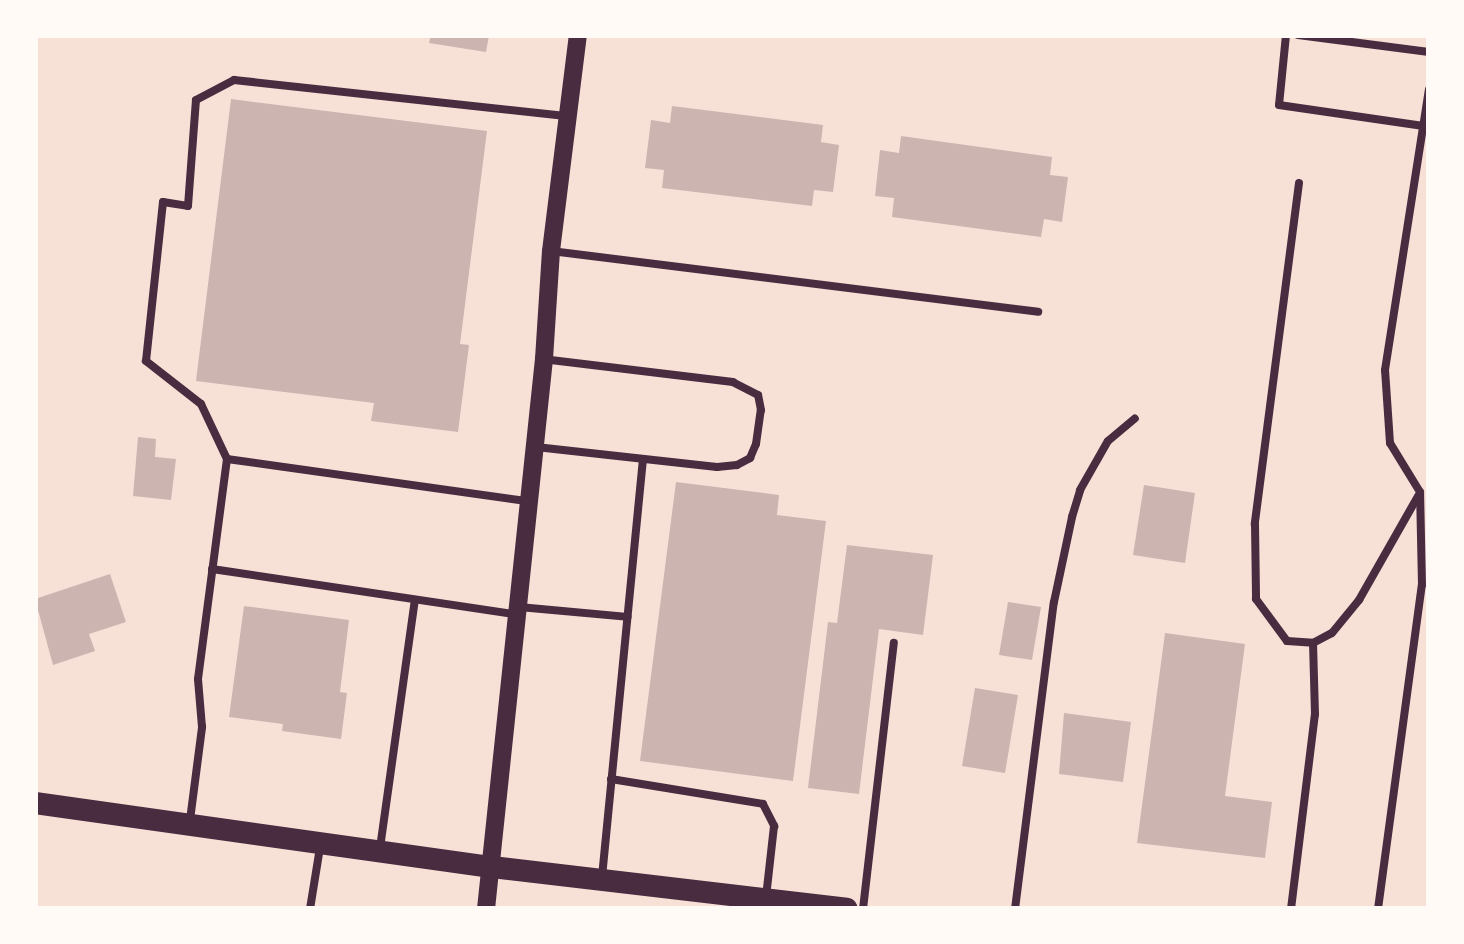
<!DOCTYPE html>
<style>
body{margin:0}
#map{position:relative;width:1464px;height:944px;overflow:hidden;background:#f7e1d7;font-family:Poppins,sans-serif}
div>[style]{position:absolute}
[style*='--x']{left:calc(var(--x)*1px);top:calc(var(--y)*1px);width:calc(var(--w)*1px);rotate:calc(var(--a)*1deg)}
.building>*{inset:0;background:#ccb4b1}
.service>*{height:8px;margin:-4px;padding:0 4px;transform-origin:4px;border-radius:4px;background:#4a2c40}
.tertiary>*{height:18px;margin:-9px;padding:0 9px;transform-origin:9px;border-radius:9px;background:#4a2c40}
.primary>*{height:22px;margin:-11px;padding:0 11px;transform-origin:11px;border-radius:11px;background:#4a2c40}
span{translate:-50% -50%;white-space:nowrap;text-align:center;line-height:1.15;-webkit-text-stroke:9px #fffaf5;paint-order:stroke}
.frame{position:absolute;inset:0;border:38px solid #fffaf5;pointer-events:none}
</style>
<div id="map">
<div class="building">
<div style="clip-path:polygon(431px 35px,489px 35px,486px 52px,429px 43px)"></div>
<div style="clip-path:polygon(231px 99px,487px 131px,460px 344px,469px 345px,458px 432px,371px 421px,374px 403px,196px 381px)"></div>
<div style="clip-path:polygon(672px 106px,823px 125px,821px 142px,839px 145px,833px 192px,814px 190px,812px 206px,662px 188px,664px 170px,645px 168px,651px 120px,670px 123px)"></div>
<div style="clip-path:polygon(901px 136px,1052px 157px,1050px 175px,1068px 177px,1062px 222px,1044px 219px,1041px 237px,892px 217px,894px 198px,875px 196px,880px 150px,899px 153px)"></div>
<div style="clip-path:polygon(138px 437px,156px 439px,155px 457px,176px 459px,171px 500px,133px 496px)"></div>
<div style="clip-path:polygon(676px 482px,779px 495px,777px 515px,826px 521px,793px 781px,640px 761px)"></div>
<div style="clip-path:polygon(1144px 485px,1195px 493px,1185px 563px,1133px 555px)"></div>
<div style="clip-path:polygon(847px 545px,933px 555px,923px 635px,879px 629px,859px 794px,808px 788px,828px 622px,837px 623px)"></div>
<div style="clip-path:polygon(110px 574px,126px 622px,89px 634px,95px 651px,53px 665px,35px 599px)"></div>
<div style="clip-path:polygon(1008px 602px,1041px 607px,1032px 660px,999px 655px)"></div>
<div style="clip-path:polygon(244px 606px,349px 620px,340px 692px,347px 693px,341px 739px,282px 731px,283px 724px,229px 717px)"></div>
<div style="clip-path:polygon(1165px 633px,1245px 644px,1225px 796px,1272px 802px,1265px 858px,1137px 843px)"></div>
<div style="clip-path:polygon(975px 688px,1018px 695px,1005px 773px,962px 766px)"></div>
<div style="clip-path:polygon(1064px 713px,1131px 722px,1123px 782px,1059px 774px)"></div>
</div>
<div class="service">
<div style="--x:1286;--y:35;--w:70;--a:95.7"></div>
<div style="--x:1279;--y:105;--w:146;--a:8.3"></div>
<div style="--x:1298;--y:35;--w:132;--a:7.4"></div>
<div style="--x:1299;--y:183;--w:344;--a:97.4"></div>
<div style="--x:1255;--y:524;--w:75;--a:89.2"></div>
<div style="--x:1256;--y:599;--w:52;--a:53.6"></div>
<div style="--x:1287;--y:641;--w:26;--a:4"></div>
<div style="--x:1313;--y:643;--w:21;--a:-28"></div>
<div style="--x:1332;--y:633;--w:43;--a:-50.7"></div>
<div style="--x:1359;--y:600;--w:120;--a:-60.4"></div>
<div style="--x:551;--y:251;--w:491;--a:7.1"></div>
<div style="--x:536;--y:447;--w:182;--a:6.3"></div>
<div style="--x:717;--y:467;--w:20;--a:-6"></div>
<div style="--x:737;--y:465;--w:15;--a:-28"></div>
<div style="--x:750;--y:458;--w:15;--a:-67"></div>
<div style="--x:756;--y:444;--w:34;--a:-82"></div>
<div style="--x:761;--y:410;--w:15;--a:-101"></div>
<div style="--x:758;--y:395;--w:28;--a:-153"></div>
<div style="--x:733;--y:382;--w:190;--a:-173.1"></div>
<div style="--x:227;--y:459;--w:61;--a:-115.3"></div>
<div style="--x:201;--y:404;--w:70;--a:-142"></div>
<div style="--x:146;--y:361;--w:160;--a:-83.9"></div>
<div style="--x:163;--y:202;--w:25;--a:9"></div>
<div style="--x:188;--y:206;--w:106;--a:-85.7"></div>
<div style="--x:196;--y:100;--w:43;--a:-27.8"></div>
<div style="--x:234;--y:80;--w:336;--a:6.2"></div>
<div style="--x:212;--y:569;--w:309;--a:8.5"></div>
<div style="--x:519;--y:607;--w:109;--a:5.2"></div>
<div style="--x:611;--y:779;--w:154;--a:9.3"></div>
<div style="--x:763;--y:804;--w:25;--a:63"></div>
<div style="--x:774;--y:826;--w:71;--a:96.4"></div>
<div style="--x:190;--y:820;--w:94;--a:-82.6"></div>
<div style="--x:202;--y:727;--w:48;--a:-94.8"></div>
<div style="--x:198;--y:679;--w:222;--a:-82.5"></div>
<div style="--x:227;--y:459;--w:302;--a:8"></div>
<div style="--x:380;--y:848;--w:250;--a:-82"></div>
<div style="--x:602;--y:877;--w:420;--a:-84.4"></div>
<div style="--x:310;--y:909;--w:63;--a:-80.8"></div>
<div style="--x:863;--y:909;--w:268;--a:-83.4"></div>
<div style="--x:1015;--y:909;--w:309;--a:-82.8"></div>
<div style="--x:1054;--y:602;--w:87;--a:-78"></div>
<div style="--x:1072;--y:517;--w:28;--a:-73"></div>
<div style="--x:1080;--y:490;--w:56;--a:-60.3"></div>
<div style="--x:1108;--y:441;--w:35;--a:-40"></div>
<div style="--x:1291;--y:909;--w:196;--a:-83"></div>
<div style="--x:1315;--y:714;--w:71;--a:-91.6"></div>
<div style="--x:1378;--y:909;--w:327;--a:-82.3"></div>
<div style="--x:1422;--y:585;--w:93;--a:-91.2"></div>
<div style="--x:1420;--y:492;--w:57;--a:-121.5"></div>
<div style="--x:1390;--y:443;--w:73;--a:-93.9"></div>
<div style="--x:1385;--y:370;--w:284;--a:-81.1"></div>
</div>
<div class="tertiary">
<div style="--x:486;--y:909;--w:553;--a:-83.98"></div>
<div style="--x:544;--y:359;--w:108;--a:-86.3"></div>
<div style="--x:551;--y:251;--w:218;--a:-82.9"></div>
</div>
<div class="primary">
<div style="--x:35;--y:803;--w:461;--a:8"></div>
<div style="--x:492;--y:867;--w:357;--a:6.7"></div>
</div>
<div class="frame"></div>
</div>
